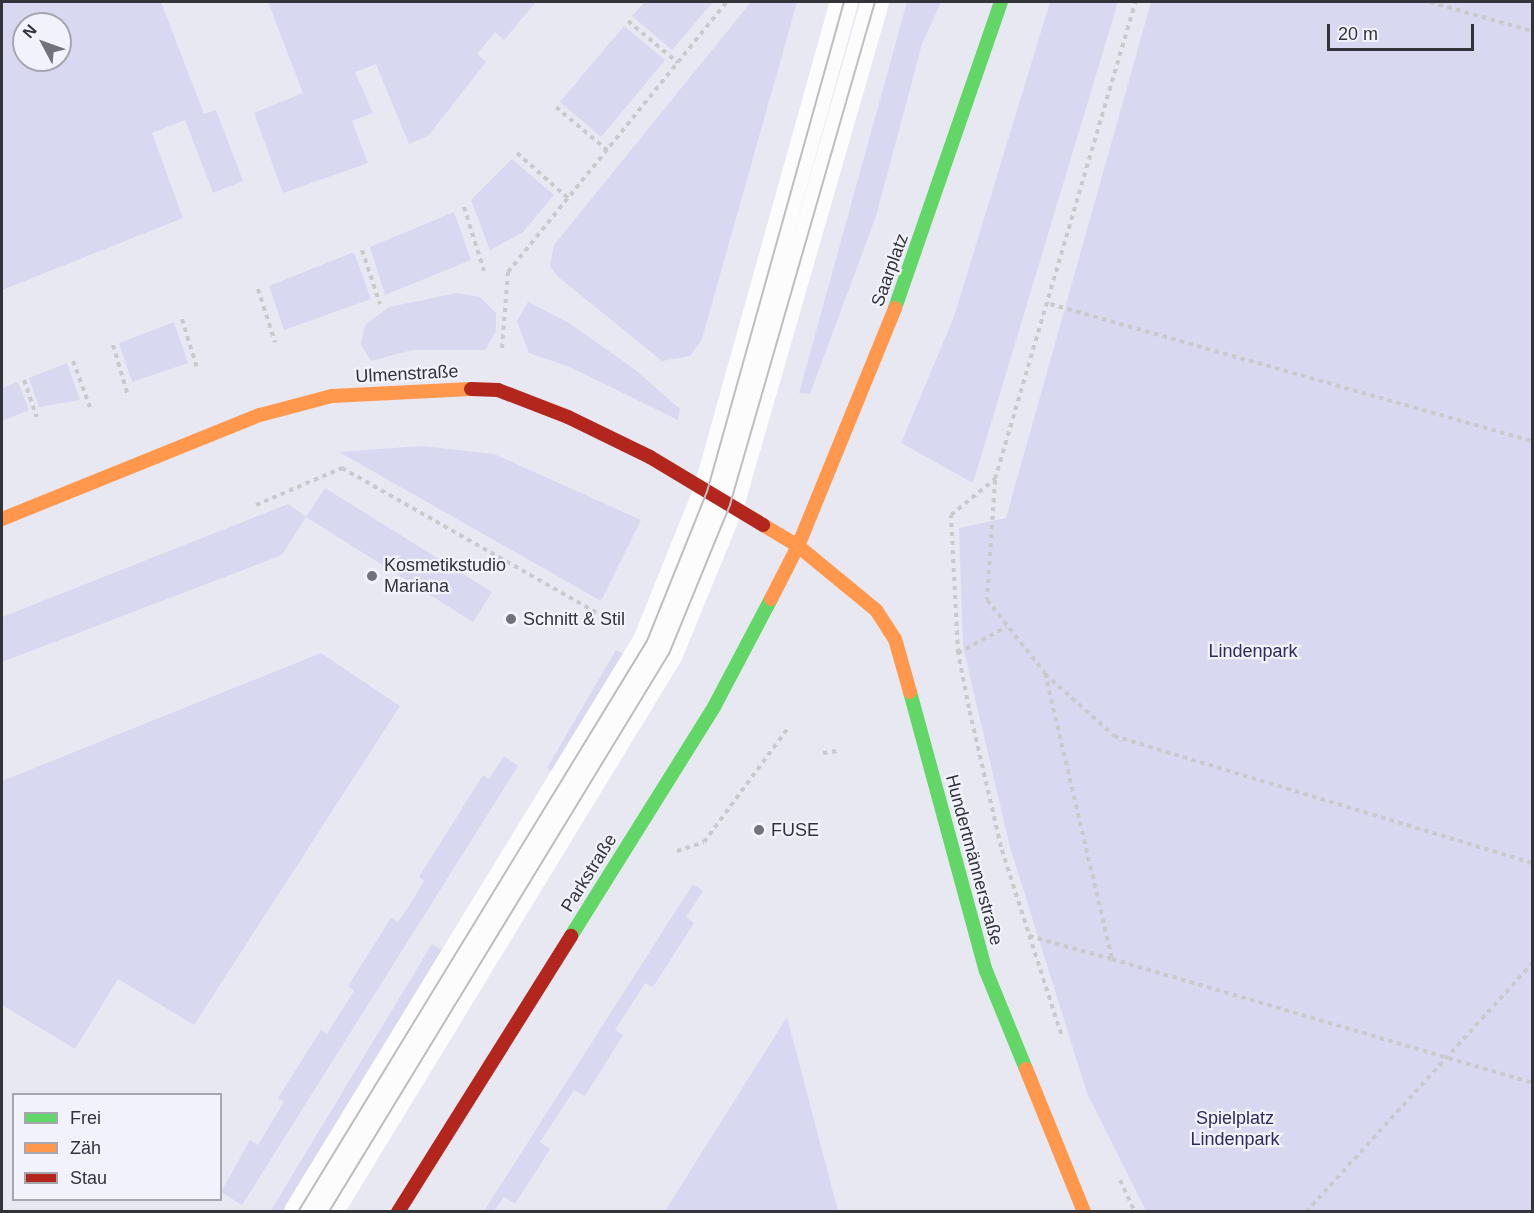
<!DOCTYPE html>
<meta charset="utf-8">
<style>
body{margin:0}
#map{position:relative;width:1534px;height:1213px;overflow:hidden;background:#e8e8f2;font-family:Helvetica,sans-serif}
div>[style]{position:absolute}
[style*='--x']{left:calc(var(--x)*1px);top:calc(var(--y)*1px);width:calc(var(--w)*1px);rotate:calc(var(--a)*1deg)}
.green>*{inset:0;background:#d9d8f1}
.path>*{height:4px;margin-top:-2px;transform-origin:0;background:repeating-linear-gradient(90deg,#cacacd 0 4.5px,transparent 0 9px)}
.lane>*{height:28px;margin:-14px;padding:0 14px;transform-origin:14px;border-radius:14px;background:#fcfcfd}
.fast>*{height:14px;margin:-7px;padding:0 7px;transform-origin:7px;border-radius:7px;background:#63d668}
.slow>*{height:14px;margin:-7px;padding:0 7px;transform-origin:7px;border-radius:7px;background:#ff974d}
.jam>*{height:14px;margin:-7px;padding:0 7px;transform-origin:7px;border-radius:7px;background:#b3261e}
.tram>*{height:1.5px;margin:-0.75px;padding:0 0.75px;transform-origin:0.75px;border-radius:0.75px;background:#bebec1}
.dots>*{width:16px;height:16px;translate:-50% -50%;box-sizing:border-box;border:3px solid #f2f2fd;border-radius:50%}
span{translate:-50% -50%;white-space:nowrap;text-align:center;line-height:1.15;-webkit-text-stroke:4.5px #f2f2fd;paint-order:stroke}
.street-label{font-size:18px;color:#33333a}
.poi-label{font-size:18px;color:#33333a}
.left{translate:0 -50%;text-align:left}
.park-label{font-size:18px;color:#2f295d}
.frame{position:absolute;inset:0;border:3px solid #33333a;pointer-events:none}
.legend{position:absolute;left:12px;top:1093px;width:210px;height:108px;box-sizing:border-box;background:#f2f2fd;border:2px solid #a6a6af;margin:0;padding:8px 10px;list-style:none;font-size:18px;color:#33333a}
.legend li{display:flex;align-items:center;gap:12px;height:30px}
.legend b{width:30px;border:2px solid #a6a6af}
.north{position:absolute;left:12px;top:12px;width:60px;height:60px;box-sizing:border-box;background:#f2f2fd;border:2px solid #a6a6af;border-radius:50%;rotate:311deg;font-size:16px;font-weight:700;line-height:24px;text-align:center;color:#33333a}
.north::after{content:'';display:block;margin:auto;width:21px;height:27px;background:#72727a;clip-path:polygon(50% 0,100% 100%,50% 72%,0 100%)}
.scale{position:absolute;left:1327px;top:24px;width:147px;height:27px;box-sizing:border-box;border:3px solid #33333a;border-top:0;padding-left:8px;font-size:18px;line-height:21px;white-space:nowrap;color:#33333a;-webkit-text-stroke:4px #f2f2fd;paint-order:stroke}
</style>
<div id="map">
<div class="green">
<div style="clip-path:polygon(evenodd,2px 2px,161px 2px,204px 114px,216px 110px,243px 181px,213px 193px,185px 120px,152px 133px,183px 218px,2px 290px,2px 2px,24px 24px,60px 24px,60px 60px,24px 60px,24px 24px)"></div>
<div style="clip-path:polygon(268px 2px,536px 2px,504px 40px,495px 32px,477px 54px,486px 62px,428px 136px,409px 144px,376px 64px,355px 72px,373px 113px,352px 121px,368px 163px,283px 193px,254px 113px,303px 93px)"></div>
<div style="clip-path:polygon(645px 2px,713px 2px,672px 50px,632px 16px)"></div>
<div style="clip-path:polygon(751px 2px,797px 2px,702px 339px,690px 356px,662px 361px,557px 276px,550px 266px,554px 245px)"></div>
<div style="clip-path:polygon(907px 2px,941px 2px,922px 44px,876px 216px,810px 394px,799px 393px)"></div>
<div style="clip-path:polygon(1050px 2px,1118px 2px,973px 483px,901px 443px,954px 317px)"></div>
<div style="clip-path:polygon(1151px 2px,1532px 2px,1532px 1211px,1146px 1211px,1087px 1093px,1010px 847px,963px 647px,959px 528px,1006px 518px)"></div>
<div style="clip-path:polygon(624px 26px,665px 60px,601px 137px,560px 102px)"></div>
<div style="clip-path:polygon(512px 159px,554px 195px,522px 233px,490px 250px,471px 200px)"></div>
<div style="clip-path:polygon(454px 212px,471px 260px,385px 295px,370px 247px)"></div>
<div style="clip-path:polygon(354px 252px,371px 299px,284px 330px,269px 286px)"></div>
<div style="clip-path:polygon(457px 293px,480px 297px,496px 313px,496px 331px,485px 350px,412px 350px,371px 361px,361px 344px,365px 325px,389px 307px)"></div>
<div style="clip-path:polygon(528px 302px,569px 323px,633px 368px,680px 409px,678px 420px,570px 367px,529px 353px,517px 321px)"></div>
<div style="clip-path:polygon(174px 322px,188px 363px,132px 382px,119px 343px)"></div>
<div style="clip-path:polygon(67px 363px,80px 400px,39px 407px,29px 378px)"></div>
<div style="clip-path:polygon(18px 382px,29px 410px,2px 421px,2px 388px)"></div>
<div style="clip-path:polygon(421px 446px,494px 454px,641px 520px,601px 601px,339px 452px)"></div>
<div style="clip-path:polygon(325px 488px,492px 592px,473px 622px,306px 517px,282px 555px,2px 662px,2px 617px,288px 504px,306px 517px)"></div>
<div style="clip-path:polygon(616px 650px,625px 655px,555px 773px,547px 768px)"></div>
<div style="clip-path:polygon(321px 653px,400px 706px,194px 1025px,118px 979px,75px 1049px,2px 1005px,2px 781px)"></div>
<div style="clip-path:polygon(504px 756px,518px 766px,242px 1205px,221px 1192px,250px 1140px,258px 1145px,284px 1102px,278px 1098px,321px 1030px,327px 1034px,338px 1016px,354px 991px,348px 986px,391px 918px,398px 922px,411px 903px,424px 881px,419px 877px,483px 775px,489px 779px)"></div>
<div style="clip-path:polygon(693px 884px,703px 891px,686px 917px,694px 923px,653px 987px,645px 983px,615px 1030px,623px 1035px,585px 1096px,574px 1090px,540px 1142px,550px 1149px,515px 1204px,504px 1197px,494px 1211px,484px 1211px)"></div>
<div style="clip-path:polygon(432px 944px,443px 951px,286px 1211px,270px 1212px)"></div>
<div style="clip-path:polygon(787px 1017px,838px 1211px,665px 1211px)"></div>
</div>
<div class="path">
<div style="--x:1430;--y:2;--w:106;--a:15.9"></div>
<div style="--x:628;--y:21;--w:65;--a:40"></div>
<div style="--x:556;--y:107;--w:67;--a:40.1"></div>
<div style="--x:517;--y:153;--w:68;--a:41.4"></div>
<div style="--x:464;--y:207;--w:67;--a:72.6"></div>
<div style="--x:362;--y:250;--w:57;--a:71.6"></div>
<div style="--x:258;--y:289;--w:56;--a:72.2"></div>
<div style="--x:1050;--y:304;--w:501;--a:15.87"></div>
<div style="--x:182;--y:319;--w:54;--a:72.9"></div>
<div style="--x:113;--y:345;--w:53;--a:73.6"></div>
<div style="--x:502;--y:348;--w:76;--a:-85.5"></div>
<div style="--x:508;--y:272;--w:348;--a:-51"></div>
<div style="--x:73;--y:361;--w:49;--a:69.7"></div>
<div style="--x:24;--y:380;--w:39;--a:71"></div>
<div style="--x:995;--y:480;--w:120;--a:93.8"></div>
<div style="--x:987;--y:600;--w:93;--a:51.5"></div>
<div style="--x:1045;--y:673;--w:294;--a:76.8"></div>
<div style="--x:1112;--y:959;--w:438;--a:16.4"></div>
<div style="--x:256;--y:505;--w:94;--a:-23.3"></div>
<div style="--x:342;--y:468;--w:309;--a:29.6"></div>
<div style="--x:958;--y:653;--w:55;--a:-28.4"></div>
<div style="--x:1045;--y:674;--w:93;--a:41.9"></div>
<div style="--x:1114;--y:736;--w:437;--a:16.9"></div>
<div style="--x:823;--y:753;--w:15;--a:-8"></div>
<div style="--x:677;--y:851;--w:28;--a:-18"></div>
<div style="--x:704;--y:842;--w:142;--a:-53.6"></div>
<div style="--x:1029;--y:936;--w:86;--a:15.5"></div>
<div style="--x:1061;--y:1034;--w:196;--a:-107.8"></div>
<div style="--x:1001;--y:847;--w:143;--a:-103"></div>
<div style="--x:969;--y:708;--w:56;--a:-101.3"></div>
<div style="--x:958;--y:653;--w:138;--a:-92.9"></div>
<div style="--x:951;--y:515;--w:57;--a:-39.3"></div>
<div style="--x:995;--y:479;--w:497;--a:-73.6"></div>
<div style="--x:1120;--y:1180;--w:35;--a:65"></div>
<div style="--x:1306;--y:1212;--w:336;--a:-47.7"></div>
</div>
<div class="lane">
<div style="--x:298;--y:1212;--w:669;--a:-58.57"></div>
<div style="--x:647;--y:641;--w:161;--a:-68.1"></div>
<div style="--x:707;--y:492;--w:509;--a:-74.38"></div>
<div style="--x:329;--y:1212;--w:653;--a:-58.65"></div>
<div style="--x:669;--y:654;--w:161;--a:-67.7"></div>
<div style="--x:730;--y:505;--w:523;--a:-73.92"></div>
</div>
<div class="fast">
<div style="--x:895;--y:308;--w:324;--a:-70.9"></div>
<div style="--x:910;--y:692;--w:289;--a:74.8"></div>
<div style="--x:986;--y:971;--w:106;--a:67.8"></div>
<div style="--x:571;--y:936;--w:270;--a:-58"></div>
<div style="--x:714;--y:707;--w:122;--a:-62.2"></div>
</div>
<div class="slow">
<div style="--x:2;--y:519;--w:278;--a:-22"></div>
<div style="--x:260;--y:415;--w:74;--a:-14.8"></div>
<div style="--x:332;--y:396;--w:139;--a:-2.9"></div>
<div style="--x:763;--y:525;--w:41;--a:31"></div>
<div style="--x:798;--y:546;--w:101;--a:39.4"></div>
<div style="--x:876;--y:610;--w:35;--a:57"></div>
<div style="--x:895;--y:639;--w:55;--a:74.2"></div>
<div style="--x:771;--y:599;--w:59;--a:-63"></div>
<div style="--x:798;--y:546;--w:257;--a:-67.8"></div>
<div style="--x:1026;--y:1069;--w:154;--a:67.9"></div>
</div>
<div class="jam">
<div style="--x:471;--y:389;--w:27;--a:2"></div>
<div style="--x:498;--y:390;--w:75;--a:21.1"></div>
<div style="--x:568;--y:417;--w:91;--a:26"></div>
<div style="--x:650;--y:457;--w:132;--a:31"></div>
<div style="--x:398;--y:1212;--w:326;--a:-57.9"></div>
</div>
<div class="tram">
<div style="--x:298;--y:1212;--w:669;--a:-58.57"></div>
<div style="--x:647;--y:641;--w:161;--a:-68.1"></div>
<div style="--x:707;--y:492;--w:509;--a:-74.38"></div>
<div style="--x:329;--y:1212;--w:653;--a:-58.65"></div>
<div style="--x:669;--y:654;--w:161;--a:-67.7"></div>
<div style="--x:730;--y:505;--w:523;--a:-73.92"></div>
</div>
<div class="dots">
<div style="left:372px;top:576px;background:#72727a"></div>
<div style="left:511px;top:619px;background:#72727a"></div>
<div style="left:759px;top:830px;background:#72727a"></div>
</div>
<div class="street-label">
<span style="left:890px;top:270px;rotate:-70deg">Saarplatz</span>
<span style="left:407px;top:374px;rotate:-3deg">Ulmenstraße</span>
<span style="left:974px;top:860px;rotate:75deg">Hundertmännerstraße</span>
<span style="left:589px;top:873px;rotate:-58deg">Parkstraße</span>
</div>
<div class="poi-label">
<span class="left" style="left:384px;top:576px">Kosmetikstudio<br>Mariana</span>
<span class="left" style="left:523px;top:619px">Schnitt &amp; Stil</span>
<span class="left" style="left:771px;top:830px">FUSE</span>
</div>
<div class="park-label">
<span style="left:1253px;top:651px">Lindenpark</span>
<span style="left:1235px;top:1129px">Spielplatz<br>Lindenpark</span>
</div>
<div class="frame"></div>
<ul class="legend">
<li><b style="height:8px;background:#63d668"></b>Frei</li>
<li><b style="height:8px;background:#ff974d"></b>Zäh</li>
<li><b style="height:8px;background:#b3261e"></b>Stau</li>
</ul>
<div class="north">N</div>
<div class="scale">20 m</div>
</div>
